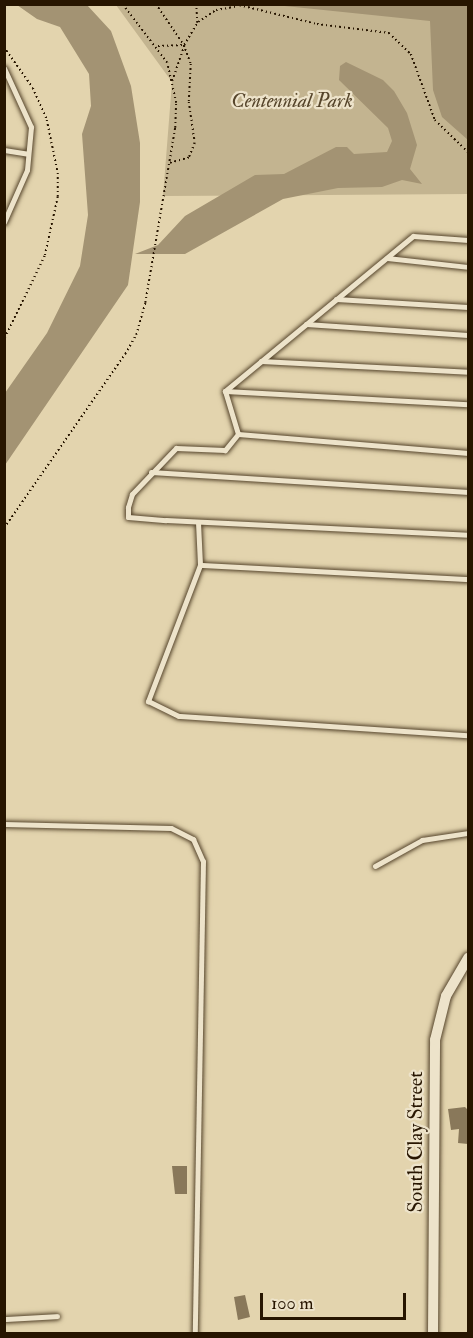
<!DOCTYPE html>
<style>
body{margin:0}
#map{position:relative;width:473px;height:1338px;overflow:hidden;background:#e3d4ae;font-family:"IM FELL Double Pica",serif}
div>[style]{position:absolute}
[style*='--x']{left:calc(var(--x)*1px);top:calc(var(--y)*1px);width:calc(var(--w)*1px);rotate:calc(var(--a)*1deg)}
.green>*{inset:0;background:#c3b490}
.water>*{inset:0;background:#a39373}
.building>*{inset:0;background:#89785a}
.path>*{height:1.5px;margin-top:-0.75px;transform-origin:0;background:repeating-linear-gradient(90deg,#271500 0 1.5px,transparent 0 4.5px)}
.roads{filter:drop-shadow(0 0 2px #56452c) drop-shadow(0 0 2px #56452c)}
.service>*{height:5px;margin:-2.5px;padding:0 2.5px;transform-origin:2.5px;border-radius:2.5px;background:#ede3ca}
.minor>*{height:10px;margin:-5px;padding:0 5px;transform-origin:5px;border-radius:5px;background:#ede3ca}
span{translate:-50% -50%;white-space:nowrap;text-align:center;line-height:1.15;-webkit-text-stroke:4.5px #ede3ca;paint-order:stroke}
.park-label{font-size:20px;color:#56452b;font-style:italic}
.street-label{font-size:20px;color:#271500}
.frame{position:absolute;inset:0;border:6px solid #271500;pointer-events:none}
.scale{position:absolute;left:260px;top:1293px;width:146px;height:27px;box-sizing:border-box;border:3px solid #271500;border-top:0;padding-left:8px;font-size:18px;line-height:21px;white-space:nowrap;color:#271500;-webkit-text-stroke:4px #ede3ca;paint-order:stroke}
</style>
<div id="map">
<div class="green">
<div style="clip-path:polygon(116px 5px,468px 5px,468px 194px,163px 196px,172px 82px)"></div>
</div>
<div class="water">
<div style="clip-path:polygon(17px 5px,87px 5px,111px 31px,131px 86px,140px 143px,140px 202px,128px 285px,5px 465px,5px 393px,47px 333px,80px 266px,88px 215px,82px 134px,91px 106px,89px 74px,60px 27px,37px 19px)"></div>
<div style="clip-path:polygon(275px 5px,468px 5px,468px 140px,442px 117px,433px 90px,430px 21px)"></div>
<div style="clip-path:polygon(346px 62px,383px 80px,394px 91px,407px 113px,417px 145px,410px 169px,422px 184px,402px 180px,382px 187px,338px 188px,283px 199px,185px 254px,135px 254px,158px 245px,185px 216px,255px 175px,284px 174px,336px 147px,347px 147px,354px 154px,387px 152px,392px 141px,388px 128px,339px 80px,340px 66px)"></div>
</div>
<div class="building">
<div style="clip-path:polygon(465px 1107px,468px 1110px,468px 1144px,458px 1143px,459px 1129px,451px 1130px,448px 1109px)"></div>
<div style="clip-path:polygon(172px 1166px,187px 1166px,187px 1194px,175px 1194px)"></div>
<div style="clip-path:polygon(245px 1295px,250px 1317px,238px 1320px,234px 1297px)"></div>
</div>
<div class="path">
<div style="--x:156;--y:4;--w:50;--a:55.7"></div>
<div style="--x:184;--y:45;--w:20;--a:70"></div>
<div style="--x:191;--y:64;--w:38;--a:93"></div>
<div style="--x:189;--y:102;--w:41;--a:81.7"></div>
<div style="--x:195;--y:143;--w:16;--a:112"></div>
<div style="--x:189;--y:158;--w:20;--a:165"></div>
<div style="--x:235;--y:4;--w:84;--a:13.7"></div>
<div style="--x:317;--y:24;--w:73;--a:7.1"></div>
<div style="--x:389;--y:33;--w:30;--a:44"></div>
<div style="--x:411;--y:54;--w:70;--a:70"></div>
<div style="--x:435;--y:120;--w:46;--a:44.1"></div>
<div style="--x:198;--y:22;--w:22;--a:-34"></div>
<div style="--x:216;--y:10;--w:22;--a:-10"></div>
<div style="--x:158;--y:46;--w:26;--a:-2"></div>
<div style="--x:184;--y:45;--w:26;--a:-59"></div>
<div style="--x:197;--y:23;--w:19;--a:-93"></div>
<div style="--x:4;--y:47;--w:50;--a:54.7"></div>
<div style="--x:33;--y:88;--w:35;--a:66"></div>
<div style="--x:47;--y:120;--w:54;--a:78.3"></div>
<div style="--x:58;--y:173;--w:24;--a:90"></div>
<div style="--x:58;--y:197;--w:60;--a:102.4"></div>
<div style="--x:45;--y:256;--w:93;--a:116"></div>
<div style="--x:172;--y:81;--w:37;--a:-71"></div>
<div style="--x:4;--y:528;--w:212;--a:-55.2"></div>
<div style="--x:125;--y:354;--w:22;--a:-60"></div>
<div style="--x:136;--y:335;--w:33;--a:-74"></div>
<div style="--x:145;--y:303;--w:178;--a:-80.3"></div>
<div style="--x:175;--y:128;--w:25;--a:-88"></div>
<div style="--x:176;--y:103;--w:41;--a:-102.7"></div>
<div style="--x:167;--y:63;--w:74;--a:-127.3"></div>
</div>
<div class="roads">
<div class="service">
<div style="--x:4;--y:68;--w:65;--a:65.4"></div>
<div style="--x:31;--y:127;--w:43;--a:95.3"></div>
<div style="--x:27;--y:170;--w:57;--a:113.9"></div>
<div style="--x:4;--y:150;--w:24;--a:9"></div>
<div style="--x:468;--y:240;--w:55;--a:-175.8"></div>
<div style="--x:413;--y:236;--w:244;--a:140.5"></div>
<div style="--x:225;--y:391;--w:45;--a:73.2"></div>
<div style="--x:238;--y:434;--w:21;--a:129"></div>
<div style="--x:225;--y:450;--w:49;--a:-177.7"></div>
<div style="--x:176;--y:448;--w:64;--a:133.7"></div>
<div style="--x:132;--y:494;--w:14;--a:107"></div>
<div style="--x:128;--y:507;--w:10;--a:90"></div>
<div style="--x:128;--y:517;--w:38;--a:5"></div>
<div style="--x:166;--y:520;--w:302;--a:2.8"></div>
<div style="--x:387;--y:258;--w:81;--a:6.3"></div>
<div style="--x:336;--y:299;--w:132;--a:3.5"></div>
<div style="--x:306;--y:324;--w:162;--a:3.9"></div>
<div style="--x:261;--y:361;--w:207;--a:3"></div>
<div style="--x:225;--y:391;--w:243;--a:3.1"></div>
<div style="--x:238;--y:434;--w:231;--a:4.7"></div>
<div style="--x:151;--y:472;--w:318;--a:3.6"></div>
<div style="--x:198;--y:522;--w:43;--a:87.3"></div>
<div style="--x:200;--y:565;--w:146;--a:110.9"></div>
<div style="--x:148;--y:701;--w:34;--a:26"></div>
<div style="--x:179;--y:716;--w:290;--a:3.8"></div>
<div style="--x:200;--y:565;--w:268;--a:3"></div>
<div style="--x:4;--y:824;--w:167;--a:1.4"></div>
<div style="--x:171;--y:828;--w:25;--a:27"></div>
<div style="--x:193;--y:839;--w:24;--a:66"></div>
<div style="--x:203;--y:861;--w:473;--a:91"></div>
<div style="--x:375;--y:866;--w:54;--a:-29"></div>
<div style="--x:422;--y:840;--w:47;--a:-8.7"></div>
<div style="--x:4;--y:1319;--w:53;--a:-3.2"></div>
</div>
<div class="minor">
<div style="--x:433;--y:1334;--w:294;--a:-89.6"></div>
<div style="--x:435;--y:1040;--w:45;--a:-76"></div>
<div style="--x:446;--y:996;--w:44;--a:-59.9"></div>
</div>
</div>
<div class="park-label">
<span style="left:292px;top:100px">Centennial Park</span>
</div>
<div class="street-label">
<span style="left:415px;top:1142px;rotate:-90deg">South Clay Street</span>
</div>
<div class="frame"></div>
<div class="scale">100 m</div>
</div>
